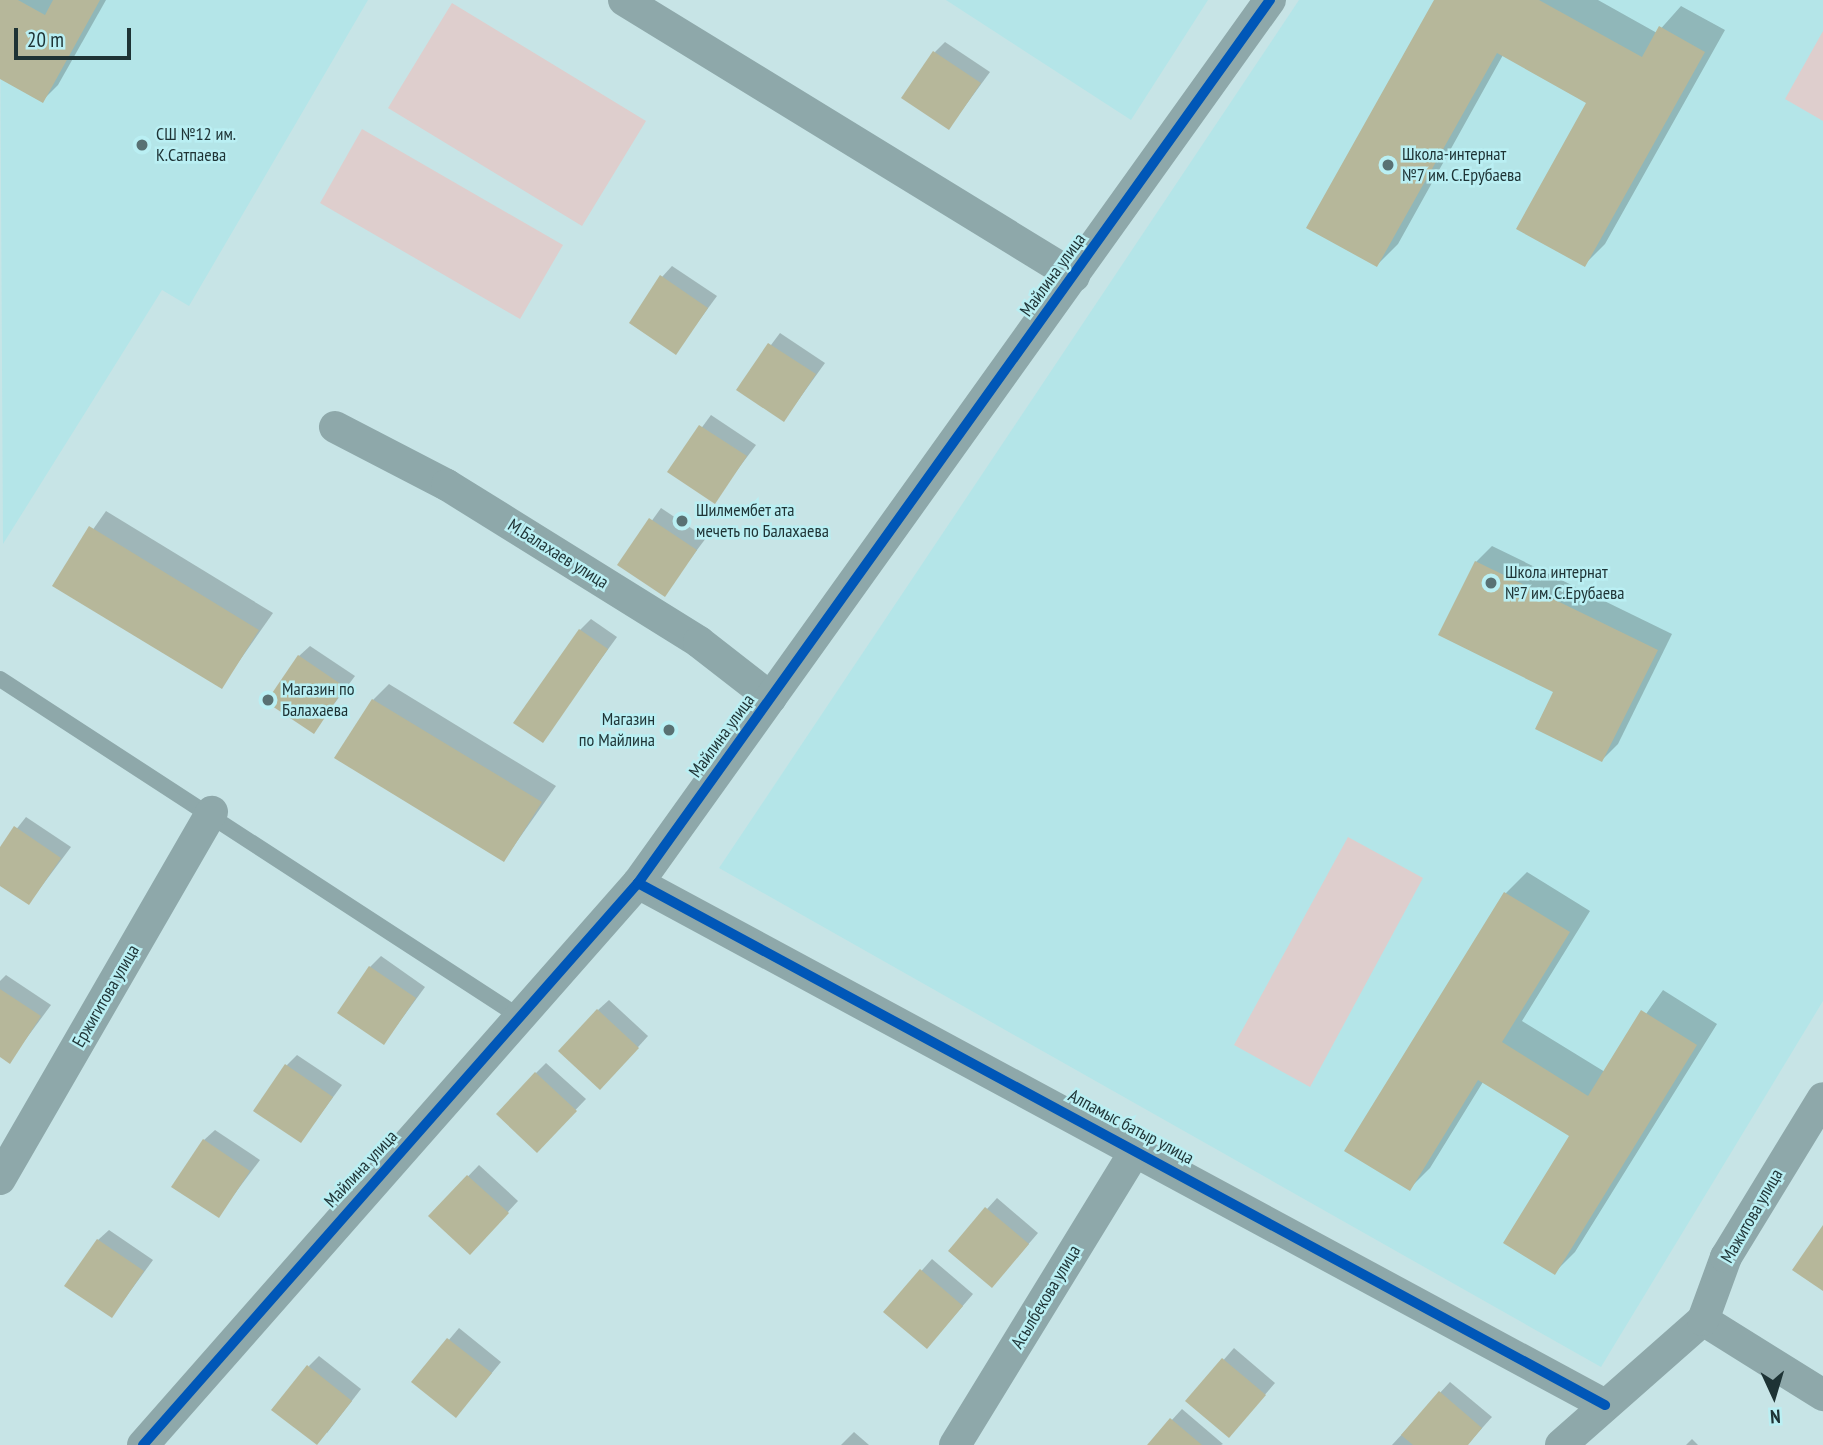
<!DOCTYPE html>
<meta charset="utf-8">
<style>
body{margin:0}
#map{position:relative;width:1823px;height:1445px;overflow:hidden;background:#c7e4e6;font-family:"PT Sans Narrow",sans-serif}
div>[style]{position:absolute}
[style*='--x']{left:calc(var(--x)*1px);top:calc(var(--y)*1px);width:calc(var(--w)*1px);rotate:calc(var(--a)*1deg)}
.built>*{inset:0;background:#b4e5e8}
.green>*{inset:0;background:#dececd}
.shadow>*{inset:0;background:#0003}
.building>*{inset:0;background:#b6b79a}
.service>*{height:16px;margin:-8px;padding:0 8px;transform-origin:8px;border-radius:8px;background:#8ea8aa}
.minor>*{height:32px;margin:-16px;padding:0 16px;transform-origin:16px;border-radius:16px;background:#8ea8aa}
.cycleway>*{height:10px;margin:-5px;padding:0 5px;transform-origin:5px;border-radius:5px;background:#0057b8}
.dots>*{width:19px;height:19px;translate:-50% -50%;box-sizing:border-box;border:4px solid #baeff3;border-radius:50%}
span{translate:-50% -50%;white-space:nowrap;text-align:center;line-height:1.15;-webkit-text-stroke:5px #baeff3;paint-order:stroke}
.poi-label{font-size:18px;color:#1e3335}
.left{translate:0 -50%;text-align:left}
.right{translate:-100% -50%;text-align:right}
.street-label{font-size:18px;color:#1e3335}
.north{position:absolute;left:1739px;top:1361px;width:70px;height:70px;-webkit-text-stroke:5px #baeff3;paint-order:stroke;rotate:176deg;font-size:19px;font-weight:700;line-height:28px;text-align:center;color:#1e3335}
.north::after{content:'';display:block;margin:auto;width:24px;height:32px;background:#1e3335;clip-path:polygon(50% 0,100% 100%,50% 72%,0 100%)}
.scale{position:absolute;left:14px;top:28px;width:117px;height:32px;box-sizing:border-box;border:4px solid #1e3335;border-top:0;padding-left:9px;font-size:21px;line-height:24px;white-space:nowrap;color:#1e3335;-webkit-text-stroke:5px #baeff3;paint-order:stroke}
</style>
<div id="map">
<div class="built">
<div style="clip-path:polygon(0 0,368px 0,189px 306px,162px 290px,3px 544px)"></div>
<div style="clip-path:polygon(946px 0,1208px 0,1131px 120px)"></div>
<div style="clip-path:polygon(1299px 0,1823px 0,1823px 1001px,1601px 1367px,719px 868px)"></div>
</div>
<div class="green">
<div style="clip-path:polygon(452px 3px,646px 121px,582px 226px,388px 108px)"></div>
<div style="clip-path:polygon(1823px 31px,1823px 121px,1785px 99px)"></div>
<div style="clip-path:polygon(362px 129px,563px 245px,520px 319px,320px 203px)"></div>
<div style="clip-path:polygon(1348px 837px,1423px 878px,1310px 1087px,1234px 1045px)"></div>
</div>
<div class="shadow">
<div style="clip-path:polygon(0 0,106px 0,58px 85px,42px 101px,0 77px)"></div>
<div style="clip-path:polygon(1436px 0,1598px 0,1657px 33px,1681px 6px,1725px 30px,1605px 244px,1584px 265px,1589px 102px,1503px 55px,1398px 244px,1377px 265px)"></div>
<div style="clip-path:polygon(945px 42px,990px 72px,949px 128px,935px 52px)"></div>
<div style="clip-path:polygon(672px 266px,717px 296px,676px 352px,662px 277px)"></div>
<div style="clip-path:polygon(780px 333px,825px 363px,784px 420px,738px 389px)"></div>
<div style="clip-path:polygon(711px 415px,756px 445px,714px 501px,670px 471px)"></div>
<div style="clip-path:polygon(661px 508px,706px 538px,664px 594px,620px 565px)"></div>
<div style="clip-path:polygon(106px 511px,273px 613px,221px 687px,54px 585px)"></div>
<div style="clip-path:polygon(1492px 546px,1672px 634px,1618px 744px,1602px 760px,1476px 562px)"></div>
<div style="clip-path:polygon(591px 619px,617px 637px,542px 740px,580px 630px)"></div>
<div style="clip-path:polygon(310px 646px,355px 676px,313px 732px,299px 656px)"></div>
<div style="clip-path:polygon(389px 684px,556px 786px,504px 860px,373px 700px)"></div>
<div style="clip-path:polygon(26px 817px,71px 847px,29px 903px,0 884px,0 850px)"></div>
<div style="clip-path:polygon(1527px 872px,1590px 911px,1522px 1021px,1605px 1072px,1663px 990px,1717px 1024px,1575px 1252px,1554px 1273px,1571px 1135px,1483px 1082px,1430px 1168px,1409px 1189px,1347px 1150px,1506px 893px)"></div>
<div style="clip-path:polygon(381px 956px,425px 987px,384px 1043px,370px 967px)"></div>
<div style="clip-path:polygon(6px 975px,51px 1005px,9px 1062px,0 1055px,0 981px)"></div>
<div style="clip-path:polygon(609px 1000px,648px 1036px,611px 1077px,598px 1010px)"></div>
<div style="clip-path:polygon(297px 1055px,342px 1085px,301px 1141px,287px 1065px)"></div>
<div style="clip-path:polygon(546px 1063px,586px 1099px,537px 1150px,536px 1073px)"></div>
<div style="clip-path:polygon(215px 1130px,260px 1160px,218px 1216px,204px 1140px)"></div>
<div style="clip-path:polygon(479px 1165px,518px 1201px,480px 1242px,430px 1216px)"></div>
<div style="clip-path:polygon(997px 1198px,1038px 1233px,1002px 1275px,987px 1209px)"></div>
<div style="clip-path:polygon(109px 1230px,153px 1260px,112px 1316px,98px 1240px)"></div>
<div style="clip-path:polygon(932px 1259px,973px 1294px,937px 1336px,885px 1312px)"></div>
<div style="clip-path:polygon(459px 1328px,501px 1362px,456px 1416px,414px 1381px)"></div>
<div style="clip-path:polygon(1234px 1348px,1275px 1383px,1239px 1425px,1188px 1401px)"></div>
<div style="clip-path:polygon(319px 1356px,361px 1389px,327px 1433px,309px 1366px)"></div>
<div style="clip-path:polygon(1450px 1382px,1492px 1417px,1467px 1445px,1392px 1445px)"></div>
<div style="clip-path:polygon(1182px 1409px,1223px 1444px,1221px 1445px,1149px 1445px)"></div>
<div style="clip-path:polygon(854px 1432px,869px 1445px,841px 1445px)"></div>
<div style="clip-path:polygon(1692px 1439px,1698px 1445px,1686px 1445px)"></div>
</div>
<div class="building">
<div style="clip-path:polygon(0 0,18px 0,45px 15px,53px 0,100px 0,43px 103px,0 79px)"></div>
<div style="clip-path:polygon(1434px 0,1539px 0,1642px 57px,1659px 26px,1705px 52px,1585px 267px,1516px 229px,1586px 103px,1497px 53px,1377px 267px,1306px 228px)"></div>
<div style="clip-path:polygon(933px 51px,981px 83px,949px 130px,901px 98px)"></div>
<div style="clip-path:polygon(660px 275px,708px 308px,676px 355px,629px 323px)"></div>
<div style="clip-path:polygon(768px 343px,816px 374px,784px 422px,736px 390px)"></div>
<div style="clip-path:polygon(699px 425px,747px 456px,715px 504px,667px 472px)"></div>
<div style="clip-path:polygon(649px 518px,697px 550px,665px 597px,617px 565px)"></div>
<div style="clip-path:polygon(89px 526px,259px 630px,222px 689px,52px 586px)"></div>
<div style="clip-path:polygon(1475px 561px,1658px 650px,1602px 762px,1535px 729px,1553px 692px,1438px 635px)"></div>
<div style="clip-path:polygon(579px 629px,608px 649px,543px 743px,513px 723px)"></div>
<div style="clip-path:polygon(298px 655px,345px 687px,314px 734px,266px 702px)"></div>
<div style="clip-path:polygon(372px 699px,542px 802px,504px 862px,334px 758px)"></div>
<div style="clip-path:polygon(14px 826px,61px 858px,29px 905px,0 886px,0 847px)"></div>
<div style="clip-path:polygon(1504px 892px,1570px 932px,1502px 1042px,1588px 1096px,1641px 1010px,1697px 1045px,1555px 1275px,1503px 1243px,1569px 1136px,1478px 1080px,1410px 1191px,1344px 1151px)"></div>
<div style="clip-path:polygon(369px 966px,416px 998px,384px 1045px,337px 1013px)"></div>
<div style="clip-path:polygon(0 989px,41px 1016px,10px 1064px,0 1057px)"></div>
<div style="clip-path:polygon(597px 1009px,639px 1048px,600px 1090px,558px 1051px)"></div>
<div style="clip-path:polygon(285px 1064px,333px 1097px,301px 1143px,253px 1111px)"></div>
<div style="clip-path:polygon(535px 1072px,577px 1111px,537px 1153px,496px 1114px)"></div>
<div style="clip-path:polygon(203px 1139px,250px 1171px,219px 1218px,171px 1187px)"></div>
<div style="clip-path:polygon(467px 1175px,509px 1213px,470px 1255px,428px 1216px)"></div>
<div style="clip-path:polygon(985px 1207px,1029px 1244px,992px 1288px,948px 1251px)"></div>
<div style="clip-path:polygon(1823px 1225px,1823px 1291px,1792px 1270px)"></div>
<div style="clip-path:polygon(97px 1239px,144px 1271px,112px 1318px,64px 1286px)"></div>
<div style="clip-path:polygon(920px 1269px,963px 1306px,927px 1349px,883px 1312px)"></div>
<div style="clip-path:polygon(447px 1338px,492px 1373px,456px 1418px,411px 1382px)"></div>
<div style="clip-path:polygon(1222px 1358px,1266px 1395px,1229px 1438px,1185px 1401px)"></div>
<div style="clip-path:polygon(307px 1365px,352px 1401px,317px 1445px,271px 1410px)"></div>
<div style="clip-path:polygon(1439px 1391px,1482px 1428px,1468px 1445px,1413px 1445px,1401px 1435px)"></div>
<div style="clip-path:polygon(1170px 1418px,1202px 1445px,1147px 1445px)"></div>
</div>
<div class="service">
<div style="--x:0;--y:679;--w:624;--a:33.03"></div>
</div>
<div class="minor">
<div style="--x:624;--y:0;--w:528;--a:31.52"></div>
<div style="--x:335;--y:427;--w:126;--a:27.4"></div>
<div style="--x:447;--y:485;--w:297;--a:31.9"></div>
<div style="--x:699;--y:642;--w:91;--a:37.9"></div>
<div style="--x:638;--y:883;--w:1099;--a:28.36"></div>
<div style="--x:0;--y:1179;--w:424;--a:-60"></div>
<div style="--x:1703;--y:1320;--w:142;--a:32"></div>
<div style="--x:143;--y:1445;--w:749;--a:-48.63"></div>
<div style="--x:638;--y:883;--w:1086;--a:-54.41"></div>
<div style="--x:955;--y:1445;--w:346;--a:-58.5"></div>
<div style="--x:1561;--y:1445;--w:189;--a:-41.4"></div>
<div style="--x:1703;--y:1320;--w:67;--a:-69.9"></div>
<div style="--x:1726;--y:1257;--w:186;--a:-58.6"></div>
</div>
<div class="cycleway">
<div style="--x:638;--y:883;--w:1099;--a:28.36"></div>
<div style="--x:143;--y:1445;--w:749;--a:-48.63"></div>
<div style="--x:638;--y:883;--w:1086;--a:-54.41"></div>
</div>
<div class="dots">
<div style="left:142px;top:145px;background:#597173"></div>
<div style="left:1388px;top:165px;background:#597173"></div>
<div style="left:682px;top:521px;background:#597173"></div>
<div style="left:1491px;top:583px;background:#597173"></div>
<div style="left:268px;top:700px;background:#597173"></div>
<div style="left:669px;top:730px;background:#597173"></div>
</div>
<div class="poi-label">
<span class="left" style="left:156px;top:145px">СШ №12 им.<br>К.Сатпаева</span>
<span class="left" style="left:1402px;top:165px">Школа-интернат<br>№7 им. С.Ерубаева</span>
<span class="left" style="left:696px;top:521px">Шилмембет ата<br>мечеть по Балахаева</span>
<span class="left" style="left:1505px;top:583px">Школа интернат<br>№7 им. С.Ерубаева</span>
<span class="left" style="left:282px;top:700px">Магазин по<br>Балахаева</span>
<span class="right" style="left:655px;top:730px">Магазин<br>по Майлина</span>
</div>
<div class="street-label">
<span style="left:1053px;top:275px;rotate:-54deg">Майлина улица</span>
<span style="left:558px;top:554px;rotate:32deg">М.Балахаев улица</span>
<span style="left:722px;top:736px;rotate:-54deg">Майлина улица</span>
<span style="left:106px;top:996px;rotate:-60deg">Ержигитова улица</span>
<span style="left:1131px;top:1127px;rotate:28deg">Алпамыс батыр улица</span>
<span style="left:361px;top:1169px;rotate:-47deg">Майлина улица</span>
<span style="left:1752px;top:1216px;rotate:-60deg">Мажитова улица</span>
<span style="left:1046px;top:1297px;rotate:-59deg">Асылбекова улица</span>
</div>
<div class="north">N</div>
<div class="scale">20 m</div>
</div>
